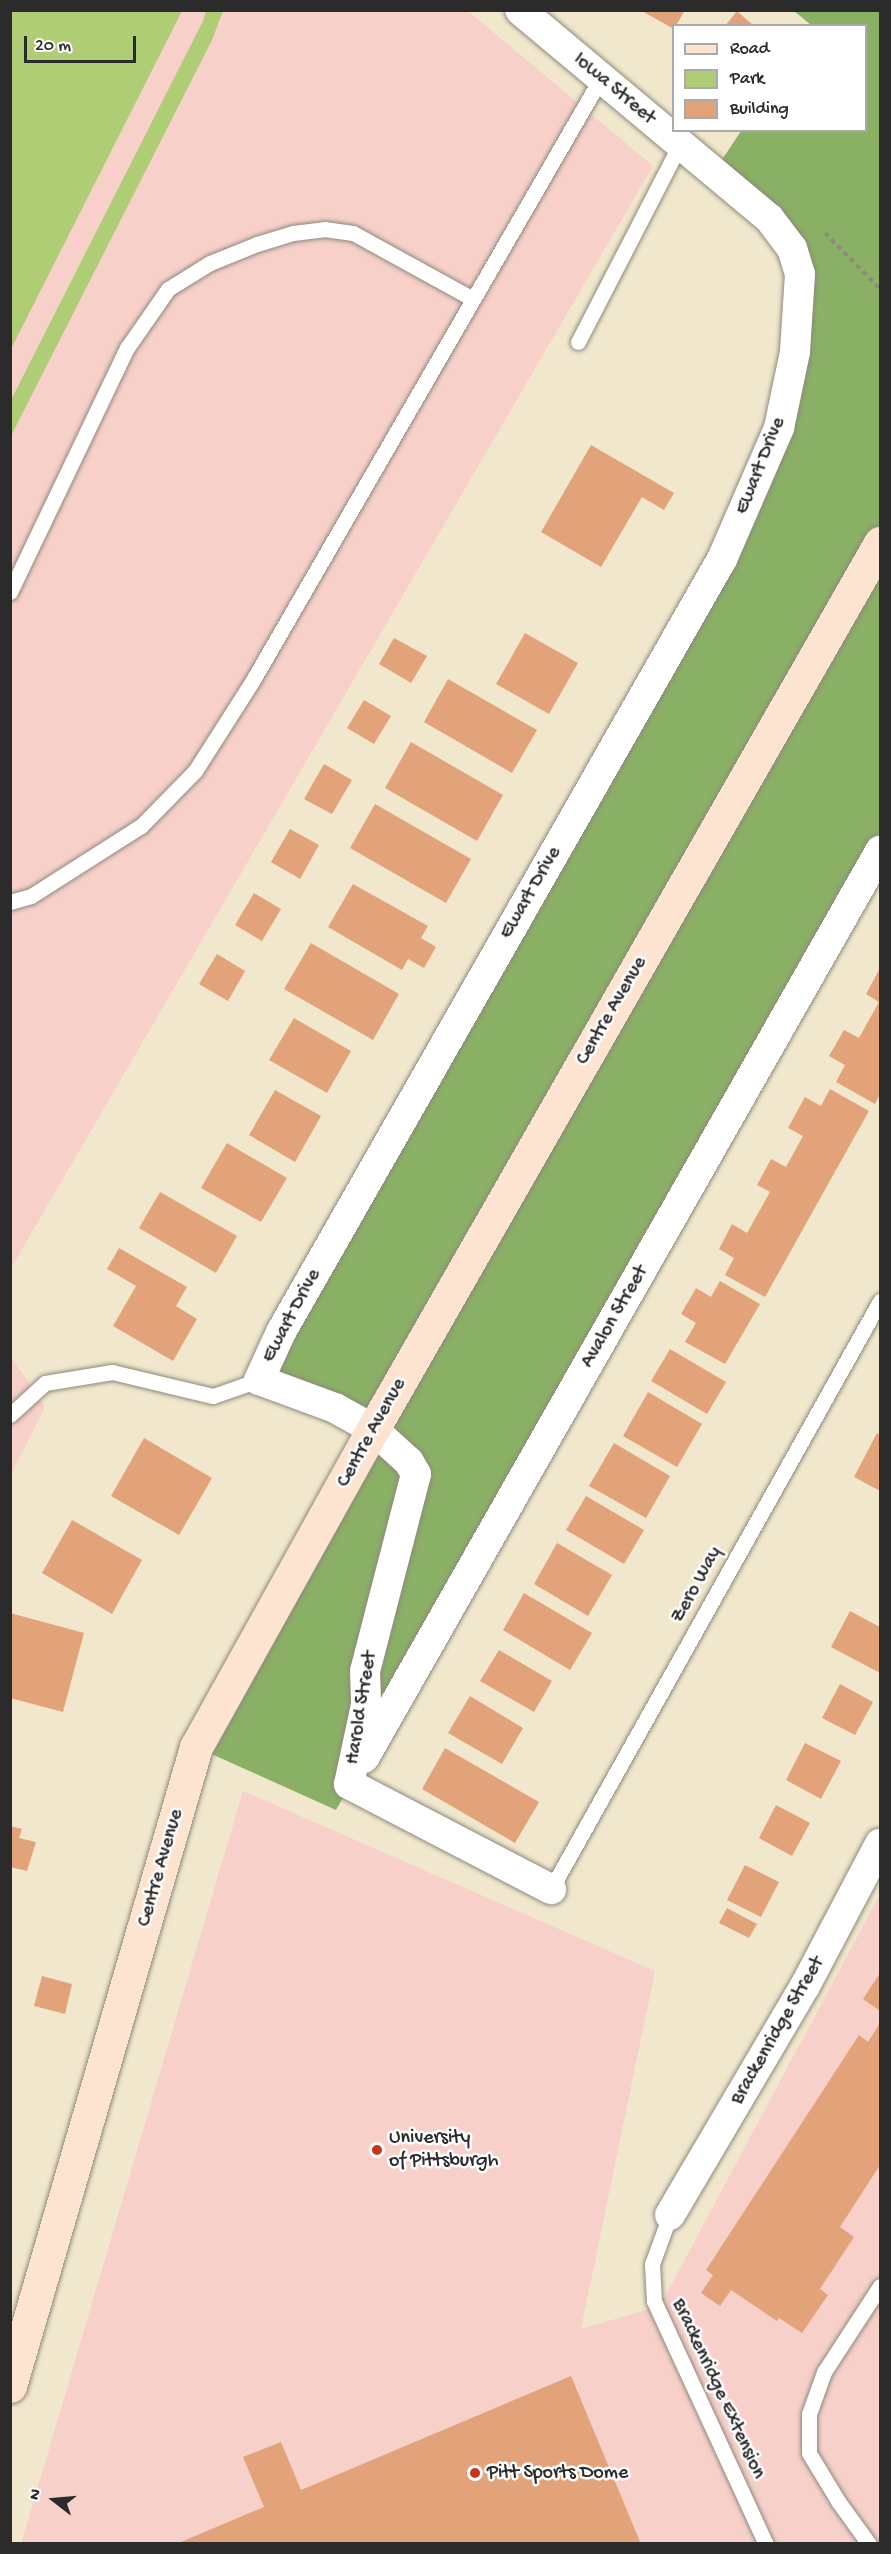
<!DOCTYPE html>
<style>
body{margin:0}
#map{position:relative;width:891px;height:2554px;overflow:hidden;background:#f1e7cd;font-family:"Gochi Hand",sans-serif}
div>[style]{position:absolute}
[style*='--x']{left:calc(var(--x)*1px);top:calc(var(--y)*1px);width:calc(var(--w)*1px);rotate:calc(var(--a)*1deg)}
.built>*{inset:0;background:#f7d0ca}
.green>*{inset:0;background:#aecd75}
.forest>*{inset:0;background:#8ab066}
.building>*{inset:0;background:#e3a37a}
.path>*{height:4px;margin-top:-2px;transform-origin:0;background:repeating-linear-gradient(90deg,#8e897c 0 4.5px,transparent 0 9px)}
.roads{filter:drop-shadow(0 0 2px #8e897c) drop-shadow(0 0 2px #8e897c)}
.lane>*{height:15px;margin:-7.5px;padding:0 7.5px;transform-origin:7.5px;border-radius:7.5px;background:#fff}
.street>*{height:30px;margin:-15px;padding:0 15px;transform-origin:15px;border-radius:15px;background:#fff}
.secondary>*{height:33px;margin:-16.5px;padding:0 16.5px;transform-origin:16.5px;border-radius:16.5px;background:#fde4d1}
.dots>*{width:16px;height:16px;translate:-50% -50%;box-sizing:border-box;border:3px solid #fff;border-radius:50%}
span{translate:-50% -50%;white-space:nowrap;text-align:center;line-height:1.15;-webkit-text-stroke:5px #fff;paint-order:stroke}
.street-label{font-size:20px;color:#2b2b2b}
.poi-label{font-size:20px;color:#2b2b2b}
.left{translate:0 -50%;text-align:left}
.frame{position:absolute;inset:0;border:12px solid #2b2b2b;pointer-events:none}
.legend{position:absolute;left:672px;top:24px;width:195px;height:108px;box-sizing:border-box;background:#fff;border:2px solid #aaa;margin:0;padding:8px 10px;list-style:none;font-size:18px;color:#2b2b2b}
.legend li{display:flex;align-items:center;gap:12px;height:30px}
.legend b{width:30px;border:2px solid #aaa}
.north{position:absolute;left:24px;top:2470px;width:60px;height:60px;-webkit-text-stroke:4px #fff;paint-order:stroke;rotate:286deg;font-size:16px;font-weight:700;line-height:24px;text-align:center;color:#2b2b2b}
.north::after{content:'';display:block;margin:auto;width:21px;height:27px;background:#2b2b2b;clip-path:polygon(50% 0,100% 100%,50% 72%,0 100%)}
.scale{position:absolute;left:24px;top:36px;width:112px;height:27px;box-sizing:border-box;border:3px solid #2b2b2b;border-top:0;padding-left:8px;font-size:18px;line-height:21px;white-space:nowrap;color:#2b2b2b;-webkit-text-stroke:4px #fff;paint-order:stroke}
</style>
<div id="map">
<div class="built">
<div style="clip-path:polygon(11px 11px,468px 11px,653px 166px,11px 1268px)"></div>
<div style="clip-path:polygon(11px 1357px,45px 1407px,11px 1474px)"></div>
<div style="clip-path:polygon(243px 1791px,655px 1971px,581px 2329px,660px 2306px,880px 1894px,880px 2543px,21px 2544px)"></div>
</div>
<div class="green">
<div style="clip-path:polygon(11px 10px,182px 11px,11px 349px,10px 11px)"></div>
<div style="clip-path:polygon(206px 11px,223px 11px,212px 40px,11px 436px,11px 400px,203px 21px)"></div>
</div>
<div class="forest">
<div style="clip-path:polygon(794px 11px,880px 11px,880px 851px,336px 1810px,196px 1747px,373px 1429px,259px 1380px,779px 428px,800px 274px,714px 172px,741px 131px,866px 130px,866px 26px,811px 25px)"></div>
</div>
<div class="building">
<div style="clip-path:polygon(640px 10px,685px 10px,674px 29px)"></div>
<div style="clip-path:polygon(737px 11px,754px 26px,725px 26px)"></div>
<div style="clip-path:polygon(591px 445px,674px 493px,664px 510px,642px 497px,601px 567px,541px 532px)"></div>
<div style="clip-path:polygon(525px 633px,578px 663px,549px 714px,496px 684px)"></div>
<div style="clip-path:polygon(394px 638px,427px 656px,411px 683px,379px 664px)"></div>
<div style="clip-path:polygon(448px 679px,537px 730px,512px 773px,424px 722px)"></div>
<div style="clip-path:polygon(364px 700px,391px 716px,374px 744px,347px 728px)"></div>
<div style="clip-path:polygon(411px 742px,503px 795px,477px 841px,385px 788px)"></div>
<div style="clip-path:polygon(324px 764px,352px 780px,332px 814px,304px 799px)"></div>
<div style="clip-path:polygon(375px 804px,471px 859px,446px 903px,350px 848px)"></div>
<div style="clip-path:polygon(290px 829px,319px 845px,300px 879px,271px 862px)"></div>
<div style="clip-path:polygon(353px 884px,428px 926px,421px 938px,436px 947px,424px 968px,408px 959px,402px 970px,328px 927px)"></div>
<div style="clip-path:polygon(254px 893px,281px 909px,262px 941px,235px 925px)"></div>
<div style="clip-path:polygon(311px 943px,399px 994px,373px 1040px,284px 989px)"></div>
<div style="clip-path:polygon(217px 954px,245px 971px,228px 1001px,199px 984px)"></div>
<div style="clip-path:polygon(880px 968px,880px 1094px,875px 1104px,836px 1082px,845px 1065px,829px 1056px,844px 1030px,859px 1038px,879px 1002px,866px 994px)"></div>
<div style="clip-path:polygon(294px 1018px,351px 1051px,327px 1093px,269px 1060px)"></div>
<div style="clip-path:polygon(830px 1089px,869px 1111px,765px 1297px,725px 1275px,734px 1258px,719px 1249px,732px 1224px,747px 1233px,770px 1192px,757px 1185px,771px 1159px,786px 1167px,803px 1136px,788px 1128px,805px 1097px,821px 1106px)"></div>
<div style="clip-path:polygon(275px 1090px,321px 1116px,295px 1162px,249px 1135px)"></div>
<div style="clip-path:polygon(227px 1143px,287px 1178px,261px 1222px,201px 1188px)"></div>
<div style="clip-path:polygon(160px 1192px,237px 1236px,216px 1273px,139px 1228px)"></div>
<div style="clip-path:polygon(119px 1248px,187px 1287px,176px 1306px,197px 1319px,173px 1361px,113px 1326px,136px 1286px,107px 1269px)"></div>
<div style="clip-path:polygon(720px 1281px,760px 1304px,725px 1364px,685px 1342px,696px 1323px,681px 1314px,696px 1288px,711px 1297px)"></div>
<div style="clip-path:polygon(670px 1349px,726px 1382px,707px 1414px,651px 1381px)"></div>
<div style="clip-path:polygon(648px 1392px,702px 1424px,677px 1467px,623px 1436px)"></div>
<div style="clip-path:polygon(877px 1433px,880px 1435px,880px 1491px,854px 1477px)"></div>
<div style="clip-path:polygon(144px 1438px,212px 1478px,179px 1535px,111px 1496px)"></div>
<div style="clip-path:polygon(614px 1443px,670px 1476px,646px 1518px,589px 1486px)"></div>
<div style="clip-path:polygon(586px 1496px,644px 1530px,624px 1564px,566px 1530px)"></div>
<div style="clip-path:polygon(72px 1520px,142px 1560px,112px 1614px,42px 1573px)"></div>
<div style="clip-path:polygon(557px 1543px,612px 1575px,588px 1616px,534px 1584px)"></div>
<div style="clip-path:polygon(524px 1593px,592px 1633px,570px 1670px,503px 1630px)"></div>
<div style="clip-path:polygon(850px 1611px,880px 1627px,880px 1673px,831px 1647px)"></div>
<div style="clip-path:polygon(10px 1613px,84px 1633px,63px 1712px,10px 1698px)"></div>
<div style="clip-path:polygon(499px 1650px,552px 1681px,534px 1712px,480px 1681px)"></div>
<div style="clip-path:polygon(840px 1684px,873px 1702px,855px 1735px,822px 1718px)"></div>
<div style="clip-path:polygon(470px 1696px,523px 1728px,502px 1764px,448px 1733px)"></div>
<div style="clip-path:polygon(805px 1743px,841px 1761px,821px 1799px,786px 1780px)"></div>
<div style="clip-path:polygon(445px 1748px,539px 1802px,515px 1843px,422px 1789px)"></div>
<div style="clip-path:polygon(776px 1805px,810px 1823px,792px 1856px,759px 1838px)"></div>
<div style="clip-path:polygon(10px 1826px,22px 1829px,19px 1838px,36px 1842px,27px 1871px,10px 1867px)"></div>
<div style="clip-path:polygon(745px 1865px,779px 1882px,761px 1917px,727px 1900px)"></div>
<div style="clip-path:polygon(727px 1908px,757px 1924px,749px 1938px,719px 1923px)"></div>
<div style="clip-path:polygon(880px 1973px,880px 2011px,863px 1999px)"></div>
<div style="clip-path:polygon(42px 1976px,72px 1984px,65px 2014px,34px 2006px)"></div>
<div style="clip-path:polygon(880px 2023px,880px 2165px,840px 2227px,854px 2237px,820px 2289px,828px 2295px,802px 2333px,779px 2318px,777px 2321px,731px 2290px,720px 2306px,701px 2293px,713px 2275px,706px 2270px,859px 2035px,868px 2042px)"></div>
<div style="clip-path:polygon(571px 2376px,641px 2544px,176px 2544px,264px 2507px,243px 2457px,281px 2442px,301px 2490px)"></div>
</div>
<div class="path">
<div style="--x:825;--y:233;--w:78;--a:45.5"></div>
</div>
<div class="roads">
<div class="lane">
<div style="--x:578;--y:342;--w:223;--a:-62.7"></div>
<div style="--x:10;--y:592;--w:271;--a:-64.4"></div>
<div style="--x:127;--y:348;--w:72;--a:-55.2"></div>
<div style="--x:168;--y:289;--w:49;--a:-31.8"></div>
<div style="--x:210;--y:263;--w:51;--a:-22"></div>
<div style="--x:257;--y:244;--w:38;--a:-17"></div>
<div style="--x:293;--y:233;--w:31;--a:-7"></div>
<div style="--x:324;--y:229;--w:29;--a:8"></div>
<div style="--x:353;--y:233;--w:137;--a:28.8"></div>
<div style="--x:10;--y:902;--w:22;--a:-16"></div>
<div style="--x:31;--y:896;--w:130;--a:-32.5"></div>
<div style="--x:141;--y:826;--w:77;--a:-45.5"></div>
<div style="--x:195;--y:771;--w:108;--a:-57.5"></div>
<div style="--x:253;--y:680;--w:695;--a:-59.97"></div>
<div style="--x:10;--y:1415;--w:47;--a:-42.4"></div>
<div style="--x:45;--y:1383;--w:68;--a:-9.3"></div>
<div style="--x:112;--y:1372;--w:104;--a:13.4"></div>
<div style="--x:213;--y:1396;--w:49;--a:-19.2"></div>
<div style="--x:551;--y:1889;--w:674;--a:-60.77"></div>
<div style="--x:670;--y:2215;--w:52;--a:110.2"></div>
<div style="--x:652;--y:2264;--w:37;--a:87"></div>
<div style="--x:654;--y:2301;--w:268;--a:65.3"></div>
<div style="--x:869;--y:2544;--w:53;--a:-125.8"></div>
<div style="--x:838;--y:2501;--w:56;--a:-121.1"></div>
<div style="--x:809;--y:2453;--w:39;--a:-90"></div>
<div style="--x:809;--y:2414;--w:45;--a:-70.3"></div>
<div style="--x:824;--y:2372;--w:103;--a:-56.9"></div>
</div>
<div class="street">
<div style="--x:520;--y:10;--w:324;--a:39.9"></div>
<div style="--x:769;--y:218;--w:38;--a:53"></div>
<div style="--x:792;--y:248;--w:27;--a:73"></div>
<div style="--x:800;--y:274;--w:78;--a:93.7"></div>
<div style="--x:795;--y:352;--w:78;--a:101.9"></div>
<div style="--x:779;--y:428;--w:143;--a:113.5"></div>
<div style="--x:722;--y:559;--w:890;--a:119.7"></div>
<div style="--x:281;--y:1332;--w:53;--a:114.6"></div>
<div style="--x:259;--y:1380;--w:81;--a:20.2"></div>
<div style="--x:335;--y:1408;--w:43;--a:28.9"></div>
<div style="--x:373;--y:1429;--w:49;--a:42.5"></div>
<div style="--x:409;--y:1462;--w:14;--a:60"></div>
<div style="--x:416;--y:1474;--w:203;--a:104.5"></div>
<div style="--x:365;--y:1671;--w:34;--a:88"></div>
<div style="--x:366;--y:1705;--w:81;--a:102.1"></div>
<div style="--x:349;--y:1784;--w:228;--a:27.5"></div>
<div style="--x:364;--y:1758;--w:1044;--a:-60.36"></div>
<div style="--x:670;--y:2215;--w:266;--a:-59.5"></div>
<div style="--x:805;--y:1986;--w:161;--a:-62.2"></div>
</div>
<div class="secondary">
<div style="--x:10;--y:2386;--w:666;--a:-73.77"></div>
<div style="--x:196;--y:1747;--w:364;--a:-60.9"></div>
<div style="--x:373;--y:1429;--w:1021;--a:-60.22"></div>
</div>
</div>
<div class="dots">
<div style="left:377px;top:2150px;background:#c8321e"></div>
<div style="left:475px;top:2473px;background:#c8321e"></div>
</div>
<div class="street-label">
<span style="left:614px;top:89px;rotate:40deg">Iowa Street</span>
<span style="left:761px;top:466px;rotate:-68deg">Ewart Drive</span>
<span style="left:531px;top:893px;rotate:-60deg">Ewart Drive</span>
<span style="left:612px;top:1011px;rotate:-60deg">Centre Avenue</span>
<span style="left:292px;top:1316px;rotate:-62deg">Ewart Drive</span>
<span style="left:615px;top:1317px;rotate:-60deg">Avalon Street</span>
<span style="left:372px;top:1433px;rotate:-61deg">Centre Avenue</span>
<span style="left:697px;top:1585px;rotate:-61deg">Zero Way</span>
<span style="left:362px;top:1708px;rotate:-81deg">Harold Street</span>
<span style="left:161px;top:1868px;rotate:-74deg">Centre Avenue</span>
<span style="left:778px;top:2031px;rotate:-60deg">Brackenridge Street</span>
<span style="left:718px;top:2389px;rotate:65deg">Brackenridge Extension</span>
</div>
<div class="poi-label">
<span class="left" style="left:389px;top:2150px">University<br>of Pittsburgh</span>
<span class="left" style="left:487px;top:2473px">Pitt Sports Dome</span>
</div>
<div class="frame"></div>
<ul class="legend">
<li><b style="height:8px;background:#fde4d1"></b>Road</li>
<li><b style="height:16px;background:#aecd75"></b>Park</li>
<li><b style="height:16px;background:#e3a37a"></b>Building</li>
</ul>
<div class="north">N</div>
<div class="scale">20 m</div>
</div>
